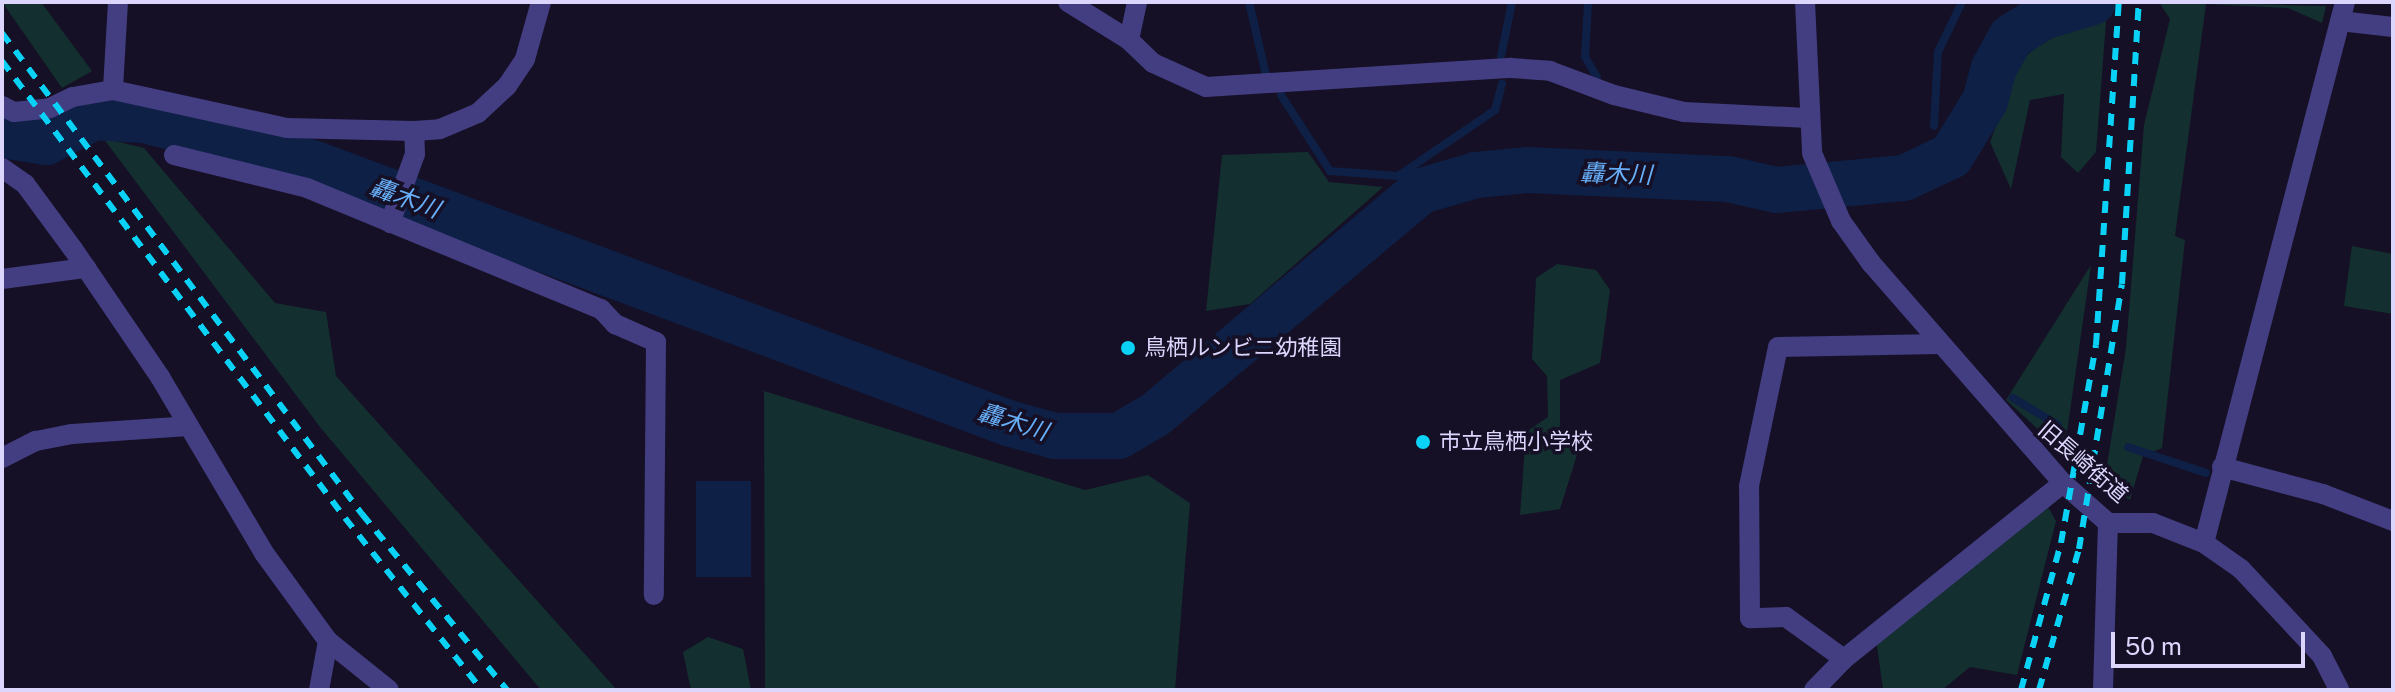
<!DOCTYPE html>
<meta charset="utf-8">
<style>
body{margin:0}
#map{position:relative;width:2395px;height:692px;overflow:hidden;background:#151025;font-family:"Public Sans","Noto Sans JP",sans-serif}
div>[style]{position:absolute}
[style*='--x']{left:calc(var(--x)*1px);top:calc(var(--y)*1px);width:calc(var(--w)*1px);rotate:calc(var(--a)*1deg)}
.green>*{inset:0;background:#132f2f}
.water>*{inset:0;background:#0e2046}
.stream>*{height:8px;margin:-4px;padding:0 4px;transform-origin:4px;border-radius:4px;background:#0e2046}
.river>*{height:46px;margin:-23px;padding:0 23px;transform-origin:23px;border-radius:23px;background:#0e2046}
.minor>*{height:20px;margin:-10px;padding:0 10px;transform-origin:10px;border-radius:10px;background:#433d82}
.tertiary>*{height:20px;margin:-10px;padding:0 10px;transform-origin:10px;border-radius:10px;background:#433d82}
.rail>*{height:6px;margin-top:-3px;transform-origin:0;background:repeating-linear-gradient(90deg,#0ad2f6 0 12px,transparent 0 22px)}
.dots>*{width:22px;height:22px;translate:-50% -50%;box-sizing:border-box;border:4px solid #151025;border-radius:50%}
span{translate:-50% -50%;white-space:nowrap;text-align:center;line-height:1.15;-webkit-text-stroke:7px #151025;paint-order:stroke}
.poi-label{font-size:22px;color:#dcd6fd}
.left{translate:0 -50%;text-align:left}
.street-label{font-size:22px;color:#dcd6fd}
.water-label{font-size:24px;color:#68aff9;font-style:italic}
.frame{position:absolute;inset:0;border:4px solid #dcd6fd;pointer-events:none}
.scale{position:absolute;left:2111px;top:632px;width:194px;height:36px;box-sizing:border-box;border:4px solid #dcd6fd;border-top:0;padding-left:10px;font-size:24px;line-height:28px;white-space:nowrap;color:#dcd6fd;-webkit-text-stroke:6px #151025;paint-order:stroke}
</style>
<div id="map">
<div class="green">
<div style="clip-path:polygon(2px 2px,41px 2px,92px 71px,62px 88px)"></div>
<div style="clip-path:polygon(2159px 2px,2326px 6px,2322px 23px,2288px 8px,2206px 4px,2175px 236px,2185px 240px,2162px 448px,2143px 456px,2130px 500px,2104px 483px,2126px 348px,2144px 125px,2170px 19px)"></div>
<div style="clip-path:polygon(2107px 9px,2096px 152px,2078px 173px,2061px 157px,2064px 94px,2030px 100px,2011px 189px,1990px 142px,2021px 61px,2049px 35px)"></div>
<div style="clip-path:polygon(103px 138px,144px 148px,275px 303px,326px 312px,336px 376px,617px 690px,541px 690px,320px 427px)"></div>
<div style="clip-path:polygon(1308px 152px,1329px 182px,1383px 187px,1250px 304px,1206px 311px,1222px 155px)"></div>
<div style="clip-path:polygon(2352px 246px,2393px 254px,2393px 314px,2344px 306px)"></div>
<div style="clip-path:polygon(1557px 264px,1596px 270px,1610px 290px,1600px 363px,1560px 380px,1560px 429px,1577px 455px,1560px 509px,1520px 515px,1526px 432px,1548px 417px,1547px 376px,1532px 359px,1536px 278px)"></div>
<div style="clip-path:polygon(2091px 265px,2064px 453px,2006px 400px)"></div>
<div style="clip-path:polygon(764px 391px,1085px 490px,1148px 475px,1190px 503px,1175px 690px,765px 690px)"></div>
<div style="clip-path:polygon(2045px 502px,2056px 521px,2017px 675px,1970px 667px,1942px 690px,1883px 689px,1876px 639px)"></div>
<div style="clip-path:polygon(708px 637px,743px 649px,751px 690px,691px 690px,683px 652px)"></div>
</div>
<div class="water">
<div style="clip-path:polygon(696px 481px,751px 481px,751px 577px,696px 577px)"></div>
</div>
<div class="stream">
<div style="--x:1249;--y:2;--w:75;--a:76.9"></div>
<div style="--x:1588;--y:2;--w:55;--a:93.1"></div>
<div style="--x:1585;--y:57;--w:23;--a:59"></div>
<div style="--x:1501;--y:56;--w:55;--a:-78.5"></div>
<div style="--x:1281;--y:95;--w:90;--a:57.2"></div>
<div style="--x:1330;--y:171;--w:68;--a:4.2"></div>
<div style="--x:1398;--y:176;--w:117;--a:-34.2"></div>
<div style="--x:1495;--y:110;--w:27;--a:-75"></div>
<div style="--x:1934;--y:126;--w:74;--a:-86.9"></div>
<div style="--x:1938;--y:52;--w:55;--a:-64.4"></div>
<div style="--x:2013;--y:398;--w:52;--a:31"></div>
<div style="--x:2128;--y:447;--w:82;--a:18.4"></div>
</div>
<div class="river">
<div style="--x:2;--y:135;--w:45;--a:9"></div>
<div style="--x:46;--y:142;--w:54;--a:-27.5"></div>
<div style="--x:94;--y:117;--w:50;--a:3.4"></div>
<div style="--x:144;--y:120;--w:174;--a:14.3"></div>
<div style="--x:313;--y:163;--w:742;--a:20.51"></div>
<div style="--x:1008;--y:423;--w:49;--a:15.5"></div>
<div style="--x:1055;--y:436;--w:64;--a:0"></div>
<div style="--x:1119;--y:436;--w:43;--a:-30.7"></div>
<div style="--x:1156;--y:414;--w:346;--a:-40.1"></div>
<div style="--x:1421;--y:191;--w:57;--a:-16.2"></div>
<div style="--x:1476;--y:175;--w:51;--a:-5.6"></div>
<div style="--x:1527;--y:170;--w:201;--a:2.6"></div>
<div style="--x:1728;--y:179;--w:50;--a:12.7"></div>
<div style="--x:1777;--y:190;--w:128;--a:-5.4"></div>
<div style="--x:1904;--y:178;--w:52;--a:-25.1"></div>
<div style="--x:1951;--y:156;--w:65;--a:-58.3"></div>
<div style="--x:1985;--y:101;--w:34;--a:-75"></div>
<div style="--x:1994;--y:68;--w:35;--a:-61"></div>
<div style="--x:2011;--y:37;--w:38;--a:-32"></div>
<div style="--x:2043;--y:17;--w:52;--a:-16.7"></div>
</div>
<div class="minor">
<div style="--x:118;--y:2;--w:88;--a:93.3"></div>
<div style="--x:113;--y:90;--w:178;--a:12.3"></div>
<div style="--x:287;--y:128;--w:127;--a:1.4"></div>
<div style="--x:414;--y:131;--w:26;--a:-4"></div>
<div style="--x:440;--y:129;--w:41;--a:-22.8"></div>
<div style="--x:478;--y:113;--w:40;--a:-43"></div>
<div style="--x:507;--y:86;--w:32;--a:-56"></div>
<div style="--x:525;--y:59;--w:59;--a:-74.3"></div>
<div style="--x:1068;--y:2;--w:72;--a:31.9"></div>
<div style="--x:1129;--y:40;--w:33;--a:44"></div>
<div style="--x:1153;--y:63;--w:58;--a:24.4"></div>
<div style="--x:1206;--y:87;--w:306;--a:-3.6"></div>
<div style="--x:1511;--y:68;--w:39;--a:4"></div>
<div style="--x:1550;--y:71;--w:68;--a:20.6"></div>
<div style="--x:1614;--y:95;--w:72;--a:13.7"></div>
<div style="--x:1684;--y:112;--w:124;--a:2.8"></div>
<div style="--x:1805;--y:2;--w:151;--a:87.3"></div>
<div style="--x:1812;--y:153;--w:74;--a:66.9"></div>
<div style="--x:1841;--y:221;--w:52;--a:54.5"></div>
<div style="--x:1871;--y:263;--w:292;--a:48.9"></div>
<div style="--x:2063;--y:483;--w:60;--a:41.6"></div>
<div style="--x:2108;--y:523;--w:45;--a:0"></div>
<div style="--x:2153;--y:523;--w:55;--a:21.4"></div>
<div style="--x:2204;--y:543;--w:45;--a:35.1"></div>
<div style="--x:2241;--y:569;--w:119;--a:47"></div>
<div style="--x:2322;--y:656;--w:38;--a:63"></div>
<div style="--x:2340;--y:21;--w:53;--a:6.5"></div>
<div style="--x:1129;--y:40;--w:39;--a:-78"></div>
<div style="--x:2;--y:106;--w:13;--a:27"></div>
<div style="--x:14;--y:112;--w:36;--a:-6"></div>
<div style="--x:50;--y:108;--w:25;--a:-26"></div>
<div style="--x:73;--y:97;--w:41;--a:-9.9"></div>
<div style="--x:174;--y:155;--w:137;--a:13.9"></div>
<div style="--x:307;--y:188;--w:318;--a:22.4"></div>
<div style="--x:601;--y:309;--w:21;--a:47"></div>
<div style="--x:615;--y:324;--w:45;--a:23.7"></div>
<div style="--x:656;--y:342;--w:253;--a:90.5"></div>
<div style="--x:2;--y:168;--w:28;--a:35"></div>
<div style="--x:25;--y:184;--w:81;--a:53.6"></div>
<div style="--x:73;--y:249;--w:155;--a:55.8"></div>
<div style="--x:160;--y:377;--w:204;--a:59.4"></div>
<div style="--x:264;--y:553;--w:109;--a:54"></div>
<div style="--x:328;--y:641;--w:50;--a:100.4"></div>
<div style="--x:390;--y:223;--w:73;--a:-70.1"></div>
<div style="--x:415;--y:154;--w:23;--a:-92"></div>
<div style="--x:2;--y:279;--w:85;--a:-7.5"></div>
<div style="--x:2;--y:458;--w:38;--a:-27"></div>
<div style="--x:36;--y:441;--w:37;--a:-11"></div>
<div style="--x:72;--y:434;--w:116;--a:-3.9"></div>
<div style="--x:2222;--y:467;--w:105;--a:15"></div>
<div style="--x:2323;--y:494;--w:75;--a:21.1"></div>
<div style="--x:2204;--y:543;--w:559;--a:-75.39"></div>
<div style="--x:1844;--y:659;--w:72;--a:-144.1"></div>
<div style="--x:1786;--y:617;--w:36;--a:178"></div>
<div style="--x:1750;--y:618;--w:132;--a:-90.4"></div>
<div style="--x:1749;--y:486;--w:142;--a:-78.2"></div>
<div style="--x:1778;--y:347;--w:161;--a:-1.1"></div>
<div style="--x:1814;--y:690;--w:43;--a:-45.9"></div>
<div style="--x:1844;--y:659;--w:281;--a:-38.8"></div>
</div>
<div class="tertiary">
<div style="--x:328;--y:641;--w:78;--a:38.8"></div>
<div style="--x:2103;--y:690;--w:167;--a:-88.3"></div>
</div>
<div class="rail">
<div style="--x:2;--y:33;--w:601;--a:53.19"></div>
<div style="--x:362;--y:514;--w:228;--a:50.5"></div>
<div style="--x:2;--y:61;--w:571;--a:53.11"></div>
<div style="--x:345;--y:518;--w:220;--a:51.5"></div>
<div style="--x:2021;--y:690;--w:152;--a:-74.8"></div>
<div style="--x:2061;--y:543;--w:201;--a:-80"></div>
<div style="--x:2096;--y:345;--w:344;--a:-86.2"></div>
<div style="--x:2039;--y:690;--w:147;--a:-74.2"></div>
<div style="--x:2079;--y:549;--w:268;--a:-80.8"></div>
<div style="--x:2122;--y:284;--w:283;--a:-86.6"></div>
</div>
<div class="dots">
<div style="left:1128px;top:348px;background:#0ad2f6"></div>
<div style="left:1423px;top:442px;background:#0ad2f6"></div>
</div>
<div class="poi-label">
<span class="left" style="left:1144px;top:348px">鳥栖ルンビニ幼稚園</span>
<span class="left" style="left:1439px;top:442px">市立鳥栖小学校</span>
</div>
<div class="street-label">
<span style="left:2083px;top:462px;rotate:41deg">旧長崎街道</span>
</div>
<div class="water-label">
<span style="left:1616px;top:174px;rotate:2deg">轟木川</span>
<span style="left:405px;top:198px;rotate:20deg">轟木川</span>
<span style="left:1013px;top:422px;rotate:17deg">轟木川</span>
</div>
<div class="frame"></div>
<div class="scale">50 m</div>
</div>
